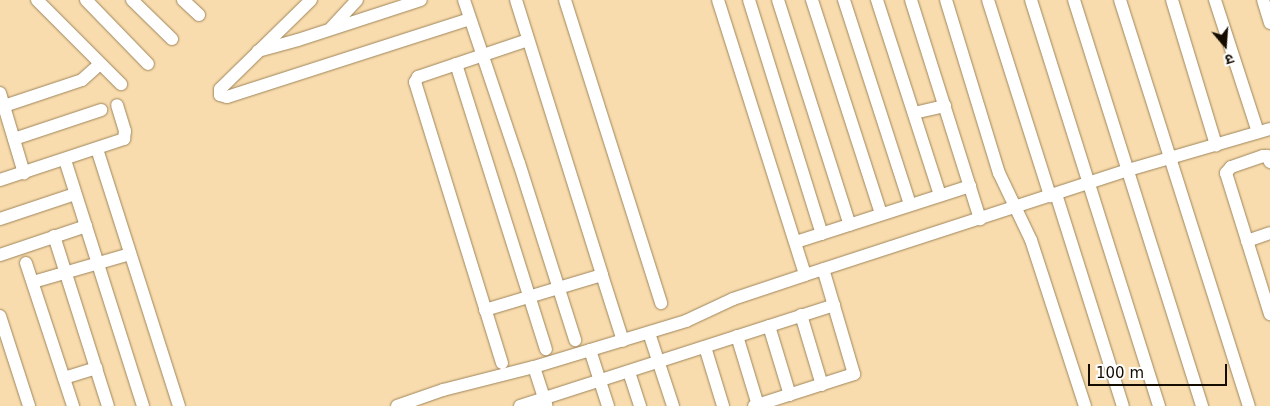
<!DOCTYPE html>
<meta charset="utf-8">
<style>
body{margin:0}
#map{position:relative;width:1270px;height:406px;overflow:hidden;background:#f8dcae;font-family:"DejaVu Sans","Noto Sans Devanagari",sans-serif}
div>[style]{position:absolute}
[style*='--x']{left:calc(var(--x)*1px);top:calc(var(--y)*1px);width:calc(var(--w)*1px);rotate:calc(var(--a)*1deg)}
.roads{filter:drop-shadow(0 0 1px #9f855a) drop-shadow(0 0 1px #9f855a)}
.minor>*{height:12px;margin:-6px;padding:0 6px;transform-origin:6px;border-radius:6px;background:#fff}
span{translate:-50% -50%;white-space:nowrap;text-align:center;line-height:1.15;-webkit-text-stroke:5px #fff;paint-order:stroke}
.north{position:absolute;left:1200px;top:20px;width:50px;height:50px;-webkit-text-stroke:4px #fff;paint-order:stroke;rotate:162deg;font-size:14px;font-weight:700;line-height:20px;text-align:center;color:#150c00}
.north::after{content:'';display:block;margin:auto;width:18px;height:22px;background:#150c00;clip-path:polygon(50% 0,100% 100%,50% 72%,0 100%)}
.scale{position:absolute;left:1088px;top:364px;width:139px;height:22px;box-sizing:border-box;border:2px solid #150c00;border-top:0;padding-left:6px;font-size:15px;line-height:18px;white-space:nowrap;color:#150c00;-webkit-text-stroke:4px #fff;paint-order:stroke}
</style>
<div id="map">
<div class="roads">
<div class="minor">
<div style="--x:37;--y:0;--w:119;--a:45"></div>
<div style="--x:86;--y:0;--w:89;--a:45.9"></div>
<div style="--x:132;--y:0;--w:56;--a:44.3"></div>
<div style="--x:183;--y:0;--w:22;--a:43"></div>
<div style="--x:311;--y:0;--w:127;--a:135.6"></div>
<div style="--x:220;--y:89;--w:6;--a:90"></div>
<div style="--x:220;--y:95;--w:7;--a:16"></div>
<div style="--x:227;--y:97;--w:255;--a:-17.8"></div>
<div style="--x:464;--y:0;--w:172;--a:71.4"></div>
<div style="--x:519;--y:163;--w:186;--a:72.4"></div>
<div style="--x:516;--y:0;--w:288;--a:72.6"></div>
<div style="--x:565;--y:0;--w:318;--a:72.4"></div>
<div style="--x:718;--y:0;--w:288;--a:72.4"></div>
<div style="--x:749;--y:0;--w:245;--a:72.7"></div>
<div style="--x:778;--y:0;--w:236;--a:72.3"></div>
<div style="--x:812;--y:0;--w:225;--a:72.1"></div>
<div style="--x:844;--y:0;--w:214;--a:72.1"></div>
<div style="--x:877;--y:0;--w:205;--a:72.1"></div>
<div style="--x:911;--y:0;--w:230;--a:72.5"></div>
<div style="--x:946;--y:0;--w:181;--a:73"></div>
<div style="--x:999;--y:173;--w:74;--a:64.5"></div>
<div style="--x:1031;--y:240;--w:175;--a:72"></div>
<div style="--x:988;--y:0;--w:206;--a:72.4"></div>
<div style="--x:1031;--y:0;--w:426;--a:72.5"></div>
<div style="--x:1074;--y:0;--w:426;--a:72.5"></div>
<div style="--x:1120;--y:0;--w:426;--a:72.4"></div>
<div style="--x:1172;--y:0;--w:152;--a:73.1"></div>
<div style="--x:1215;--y:0;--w:139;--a:72"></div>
<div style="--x:1263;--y:0;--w:24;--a:73"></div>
<div style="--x:331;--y:28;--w:38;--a:-47"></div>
<div style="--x:258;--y:51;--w:41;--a:-15.4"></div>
<div style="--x:298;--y:40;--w:129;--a:-18"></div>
<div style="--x:456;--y:64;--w:299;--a:72.5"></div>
<div style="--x:0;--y:93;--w:84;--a:73.3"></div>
<div style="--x:4;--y:106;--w:82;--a:-18.4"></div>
<div style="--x:82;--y:80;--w:24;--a:-42"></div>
<div style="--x:914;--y:113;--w:32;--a:-13"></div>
<div style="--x:14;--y:139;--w:92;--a:-18.4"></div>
<div style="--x:97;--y:149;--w:270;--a:72.3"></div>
<div style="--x:65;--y:160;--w:258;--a:72.4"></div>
<div style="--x:1270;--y:162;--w:7;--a:-117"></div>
<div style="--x:1267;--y:156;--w:4;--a:180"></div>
<div style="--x:1263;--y:156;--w:34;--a:161"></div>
<div style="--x:1231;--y:167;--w:8;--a:130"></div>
<div style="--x:1226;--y:173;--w:148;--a:72.7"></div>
<div style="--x:0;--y:180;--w:131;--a:-18.3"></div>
<div style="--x:124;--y:139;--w:8;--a:-83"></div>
<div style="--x:125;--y:131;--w:27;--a:-107"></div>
<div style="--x:1056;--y:194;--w:222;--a:72.5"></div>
<div style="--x:0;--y:219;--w:79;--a:-18.4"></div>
<div style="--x:54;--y:236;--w:178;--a:72.4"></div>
<div style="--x:1247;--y:241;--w:24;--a:-19"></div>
<div style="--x:796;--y:242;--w:183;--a:-17.8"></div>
<div style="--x:0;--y:255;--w:91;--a:-18.6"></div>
<div style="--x:26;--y:263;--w:151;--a:71.8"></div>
<div style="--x:33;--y:282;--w:101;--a:-16.1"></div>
<div style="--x:485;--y:310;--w:122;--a:-16.7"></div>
<div style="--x:602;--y:275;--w:69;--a:72.3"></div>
<div style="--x:801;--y:315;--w:73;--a:73.3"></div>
<div style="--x:0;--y:316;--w:95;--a:72.1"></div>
<div style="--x:769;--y:326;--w:72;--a:73.1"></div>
<div style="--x:649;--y:333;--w:77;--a:71.8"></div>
<div style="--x:737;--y:336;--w:72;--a:73.1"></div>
<div style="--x:705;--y:347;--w:62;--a:73"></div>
<div style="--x:590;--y:350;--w:59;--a:72.2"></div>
<div style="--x:502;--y:363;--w:294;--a:-107.2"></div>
<div style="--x:415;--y:82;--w:6;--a:-59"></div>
<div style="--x:418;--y:77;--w:116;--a:-18.6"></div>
<div style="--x:534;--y:367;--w:40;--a:72"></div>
<div style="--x:629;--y:372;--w:36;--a:72"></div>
<div style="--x:64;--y:378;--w:34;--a:-17"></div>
<div style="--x:397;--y:406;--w:49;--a:-19.2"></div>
<div style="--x:443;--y:390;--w:94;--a:-14.2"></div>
<div style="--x:534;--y:367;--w:159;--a:-16.8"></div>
<div style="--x:686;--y:321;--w:52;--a:-25.1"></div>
<div style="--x:733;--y:299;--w:76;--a:-18.4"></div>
<div style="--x:805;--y:275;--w:340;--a:-18"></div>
<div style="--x:1128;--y:170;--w:148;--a:-16.1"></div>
<div style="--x:520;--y:406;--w:330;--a:-17.8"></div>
<div style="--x:754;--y:406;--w:105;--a:-17.7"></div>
<div style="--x:854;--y:374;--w:109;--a:-106.4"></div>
</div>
</div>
<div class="north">उ</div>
<div class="scale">100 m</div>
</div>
